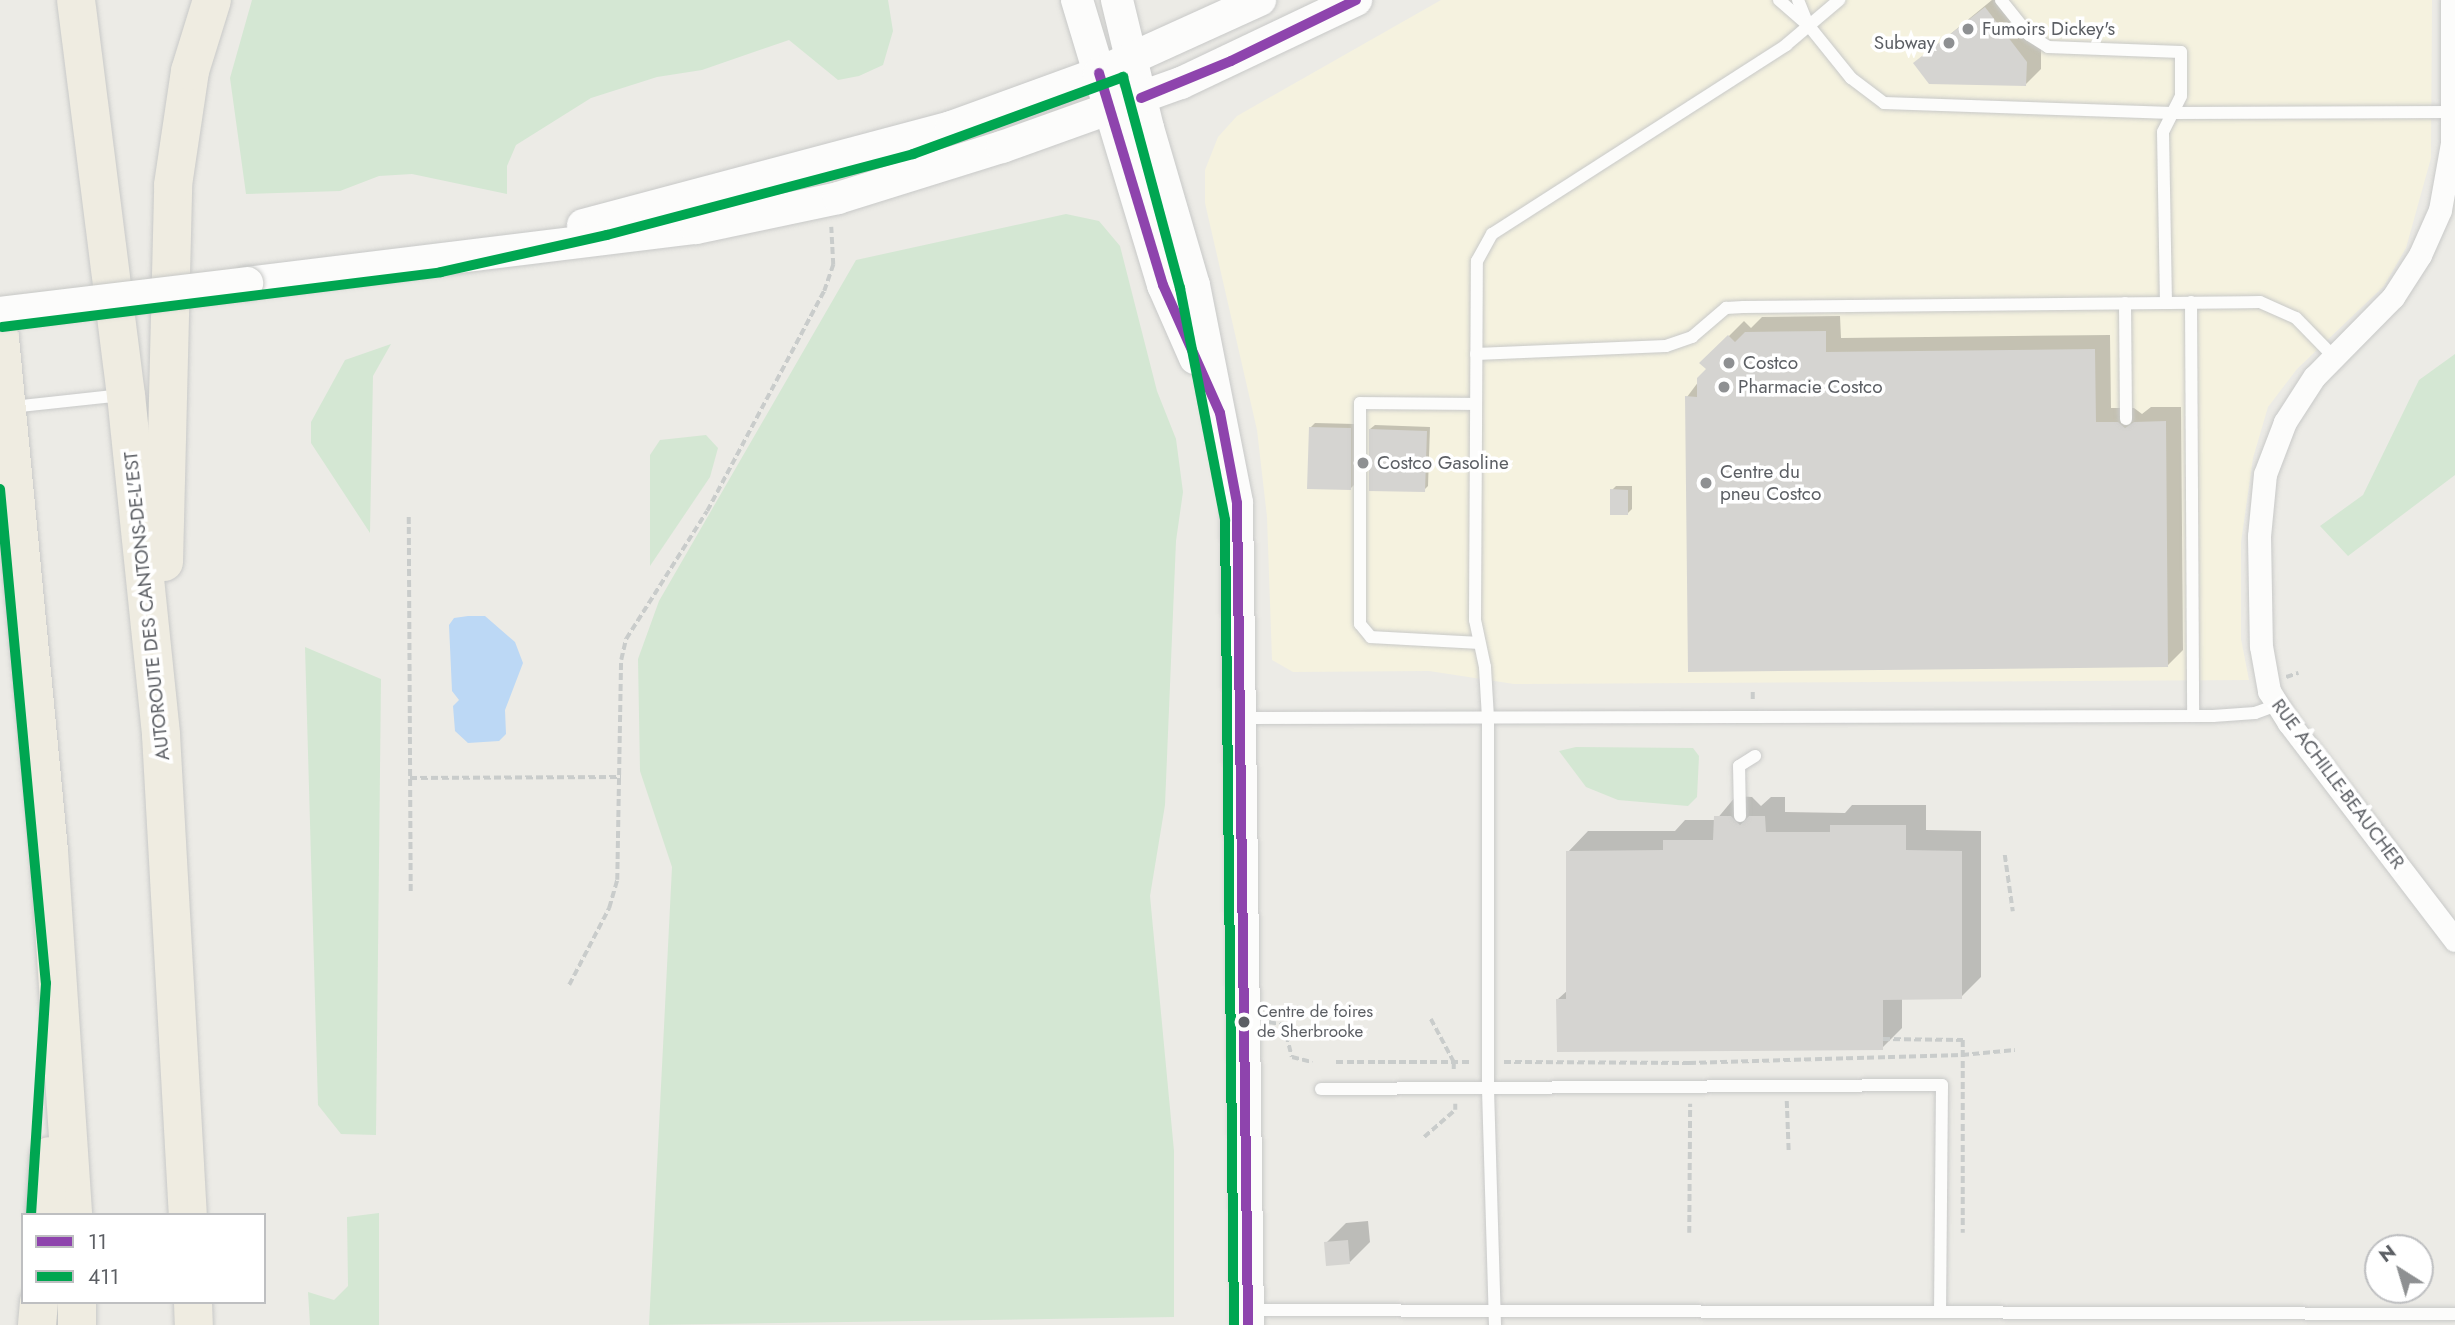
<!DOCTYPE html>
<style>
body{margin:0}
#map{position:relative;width:2455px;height:1325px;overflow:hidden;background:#ecebe6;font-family:Jost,sans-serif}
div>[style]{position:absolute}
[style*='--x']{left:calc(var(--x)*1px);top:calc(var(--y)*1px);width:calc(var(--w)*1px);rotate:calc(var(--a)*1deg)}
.commercial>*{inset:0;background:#f5f2df}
.green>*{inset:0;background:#d4e7d3}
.water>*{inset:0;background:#bcd8f5}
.shadow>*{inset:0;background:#0003}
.building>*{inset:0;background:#d5d4d1}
.path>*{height:3.5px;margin-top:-1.75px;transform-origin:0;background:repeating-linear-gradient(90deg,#c9cccb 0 7px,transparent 0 10.5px)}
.roads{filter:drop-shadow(0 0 2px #c8c9c8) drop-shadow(0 0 2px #c8c9c8)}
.lane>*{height:12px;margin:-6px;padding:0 6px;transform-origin:6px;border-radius:6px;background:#fcfcfb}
.street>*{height:23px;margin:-11.5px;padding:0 11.5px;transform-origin:11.5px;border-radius:11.5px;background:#fcfcfb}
.secondary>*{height:32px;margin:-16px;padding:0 16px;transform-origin:16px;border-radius:16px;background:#fcfcfb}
.highway>*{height:38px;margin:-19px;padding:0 19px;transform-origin:19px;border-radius:19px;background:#efece1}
.bridges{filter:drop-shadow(0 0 2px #c7c8c6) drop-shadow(0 0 2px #c7c8c6)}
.secondary-bridge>*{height:32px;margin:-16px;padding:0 16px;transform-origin:16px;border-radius:16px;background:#fcfcfb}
.bus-1>*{height:10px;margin:-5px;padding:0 5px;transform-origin:5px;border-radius:5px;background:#8e44ad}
.bus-2>*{height:10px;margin:-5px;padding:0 5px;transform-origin:5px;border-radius:5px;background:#00a651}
.dots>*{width:19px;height:19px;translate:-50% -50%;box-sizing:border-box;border:4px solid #fff;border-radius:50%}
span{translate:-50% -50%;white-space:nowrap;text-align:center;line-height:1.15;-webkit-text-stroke:7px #fff;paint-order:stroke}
.bus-label{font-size:17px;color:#5c5f64}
.left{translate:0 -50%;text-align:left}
.poi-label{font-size:19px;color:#5c5f64}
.right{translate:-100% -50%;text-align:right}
.street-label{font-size:19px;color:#5c5f64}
.legend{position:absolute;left:21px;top:1213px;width:245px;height:91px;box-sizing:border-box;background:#fff;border:2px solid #bebfc1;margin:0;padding:9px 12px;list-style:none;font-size:21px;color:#5c5f64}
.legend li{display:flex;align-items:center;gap:14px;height:35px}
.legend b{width:35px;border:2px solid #bebfc1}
.north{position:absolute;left:2364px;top:1234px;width:70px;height:70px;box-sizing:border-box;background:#fff;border:2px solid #bebfc1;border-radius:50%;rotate:323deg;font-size:19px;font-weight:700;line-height:28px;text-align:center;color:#5c5f64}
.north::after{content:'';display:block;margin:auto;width:24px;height:32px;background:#8e9092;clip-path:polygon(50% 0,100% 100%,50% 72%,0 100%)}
</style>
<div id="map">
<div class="commercial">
<div style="clip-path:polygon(1441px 0,2432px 0,2431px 158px,2406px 248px,2384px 286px,2297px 369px,2268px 407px,2253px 458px,2241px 542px,2241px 639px,2249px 680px,1514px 684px,1429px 671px,1293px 672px,1272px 660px,1267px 517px,1257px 430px,1205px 203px,1205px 170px,1218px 137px,1237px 116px)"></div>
</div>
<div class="green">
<div style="clip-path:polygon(252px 0,888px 0,893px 31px,883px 65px,859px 76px,838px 80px,789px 40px,702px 70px,657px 77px,591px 98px,516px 145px,507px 166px,507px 194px,412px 174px,379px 176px,340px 191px,246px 194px,230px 78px)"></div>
<div style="clip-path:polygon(1066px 214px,1099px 221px,1120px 246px,1157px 391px,1176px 439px,1183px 492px,1176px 541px,1165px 805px,1150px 896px,1174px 1151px,1174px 1317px,649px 1325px,672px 867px,640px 771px,638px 659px,659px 601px,856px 260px)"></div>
<div style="clip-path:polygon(391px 344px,373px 376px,370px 533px,311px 443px,311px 422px,345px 360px)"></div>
<div style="clip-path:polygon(2455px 354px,2455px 475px,2348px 556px,2320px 526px,2363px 495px,2419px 380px)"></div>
<div style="clip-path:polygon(706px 435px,718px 448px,710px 477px,650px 566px,650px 455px,660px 440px)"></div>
<div style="clip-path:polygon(305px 647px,381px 679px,376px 1135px,341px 1134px,318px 1105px)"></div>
<div style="clip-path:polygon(1576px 747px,1693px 748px,1699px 756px,1697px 797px,1688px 806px,1618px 800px,1586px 787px,1559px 751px)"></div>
<div style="clip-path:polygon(379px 1213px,379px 1325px,310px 1325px,308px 1292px,334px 1300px,348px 1286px,347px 1217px)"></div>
</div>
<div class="water">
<div style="clip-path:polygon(468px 616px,485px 616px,515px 642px,523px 663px,505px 710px,506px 734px,499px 741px,468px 743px,455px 731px,453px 706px,459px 700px,452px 691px,449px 625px,454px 618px)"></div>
</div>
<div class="shadow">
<div style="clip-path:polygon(1992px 0,2006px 0,2041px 46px,2041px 69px,2026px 84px,1915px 63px)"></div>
<div style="clip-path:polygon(1840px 316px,1841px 338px,2110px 335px,2111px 408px,2134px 408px,2142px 414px,2151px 407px,2181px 407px,2183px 650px,2168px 665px,1687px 397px,1708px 369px,1702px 363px,1744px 321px,1751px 328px,1762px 317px)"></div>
<div style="clip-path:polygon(1315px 423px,1355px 424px,1355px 484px,1351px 488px,1310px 428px)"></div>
<div style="clip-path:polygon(1375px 425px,1430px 427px,1428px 486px,1424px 490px,1370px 429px)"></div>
<div style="clip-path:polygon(1616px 486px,1632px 486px,1632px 509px,1628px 513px,1612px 490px)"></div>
<div style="clip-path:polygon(1736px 796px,1752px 797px,1761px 806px,1771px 797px,1785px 797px,1785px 812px,1845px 813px,1852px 805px,1926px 805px,1926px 830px,1981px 831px,1981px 977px,1961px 997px,1902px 998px,1902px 1028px,1882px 1048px,1558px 999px,1568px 990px,1568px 852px,1588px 831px,1675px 831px,1685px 820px,1716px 820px)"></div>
<div style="clip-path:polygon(1368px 1221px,1370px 1242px,1350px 1262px,1326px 1243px,1346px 1223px)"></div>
</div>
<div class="building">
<div style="clip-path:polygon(1985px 7px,2027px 62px,2026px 86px,1929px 84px,1913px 63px)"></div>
<div style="clip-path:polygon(1826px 331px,1826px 352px,2095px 349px,2096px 422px,2118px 422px,2125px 428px,2134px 422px,2166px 421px,2168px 667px,1688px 672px,1685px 396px,1697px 397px,1697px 378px,1706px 369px,1699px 363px,1728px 335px,1735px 342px,1745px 332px)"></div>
<div style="clip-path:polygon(1309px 427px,1351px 428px,1351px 490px,1307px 489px)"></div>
<div style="clip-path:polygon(1369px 429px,1427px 431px,1425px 492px,1369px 491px)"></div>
<div style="clip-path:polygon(1610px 489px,1628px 490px,1628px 515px,1610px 515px)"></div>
<div style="clip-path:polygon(1714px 816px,1731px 816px,1740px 825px,1749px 816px,1765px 816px,1766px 832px,1830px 832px,1830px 825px,1906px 825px,1906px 850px,1962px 851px,1962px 999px,1883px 1000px,1883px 1050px,1557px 1052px,1556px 999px,1566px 999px,1566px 851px,1663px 850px,1663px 840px,1713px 840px)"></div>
<div style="clip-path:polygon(1348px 1240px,1350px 1264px,1326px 1266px,1324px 1242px)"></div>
</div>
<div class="path">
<div style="--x:409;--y:517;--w:377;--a:89.7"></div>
<div style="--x:2286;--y:677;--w:13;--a:-18"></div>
<div style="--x:1753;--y:692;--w:10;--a:90"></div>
<div style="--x:410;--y:778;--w:211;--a:-0.3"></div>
<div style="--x:2005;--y:855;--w:57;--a:81.9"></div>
<div style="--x:569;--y:985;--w:87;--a:-62.5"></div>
<div style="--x:609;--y:908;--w:29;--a:-74"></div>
<div style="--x:617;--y:880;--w:220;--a:-89"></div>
<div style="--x:621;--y:660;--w:22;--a:-77"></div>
<div style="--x:626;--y:639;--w:151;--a:-57.7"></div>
<div style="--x:707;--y:511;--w:249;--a:-62"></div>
<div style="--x:824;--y:291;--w:28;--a:-71"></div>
<div style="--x:833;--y:265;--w:38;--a:-93"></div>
<div style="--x:1431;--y:1019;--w:49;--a:61.9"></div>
<div style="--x:1454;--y:1062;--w:10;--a:90"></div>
<div style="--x:1269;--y:1022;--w:15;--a:11"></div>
<div style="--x:1284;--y:1025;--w:33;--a:76"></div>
<div style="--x:1292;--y:1057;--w:21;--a:14"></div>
<div style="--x:1883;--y:1039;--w:80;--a:0.7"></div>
<div style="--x:1963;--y:1040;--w:193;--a:90"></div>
<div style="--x:1336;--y:1062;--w:135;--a:0"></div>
<div style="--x:1504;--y:1062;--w:185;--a:0.3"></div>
<div style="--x:1689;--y:1063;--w:273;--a:-1.7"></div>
<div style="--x:1962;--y:1055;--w:53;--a:-5.4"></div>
<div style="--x:1787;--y:1101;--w:52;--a:87.8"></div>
<div style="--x:1424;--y:1137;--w:41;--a:-41.1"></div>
<div style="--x:1455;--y:1110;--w:6;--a:-90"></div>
<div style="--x:1689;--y:1233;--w:129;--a:-89.6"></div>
</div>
<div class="roads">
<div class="lane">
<div style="--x:1779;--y:0;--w:40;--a:41"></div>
<div style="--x:1809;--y:26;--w:67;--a:51.1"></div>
<div style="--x:1851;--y:78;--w:41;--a:37.1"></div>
<div style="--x:1884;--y:103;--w:288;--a:2"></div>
<div style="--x:2172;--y:113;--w:281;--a:-0.2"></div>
<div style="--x:1798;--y:0;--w:24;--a:68"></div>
<div style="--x:2001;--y:0;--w:45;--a:51.3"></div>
<div style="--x:2029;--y:35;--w:22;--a:32"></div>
<div style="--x:2048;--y:47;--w:133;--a:2.2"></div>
<div style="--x:2181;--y:52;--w:44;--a:90"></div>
<div style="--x:2181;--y:96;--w:40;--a:116.6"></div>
<div style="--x:2163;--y:132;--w:171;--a:89"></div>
<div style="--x:2191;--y:302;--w:414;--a:89.7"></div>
<div style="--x:2125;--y:303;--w:116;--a:89.5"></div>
<div style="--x:1476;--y:354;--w:190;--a:-2.4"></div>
<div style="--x:1666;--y:346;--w:28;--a:-19"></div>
<div style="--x:1692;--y:337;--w:45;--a:-40.5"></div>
<div style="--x:1726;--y:308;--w:17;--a:-3"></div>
<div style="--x:1743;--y:307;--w:517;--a:-0.55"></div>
<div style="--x:2260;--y:302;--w:39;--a:24"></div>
<div style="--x:2296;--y:318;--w:54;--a:45.7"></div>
<div style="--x:1476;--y:404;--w:116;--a:-179.5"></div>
<div style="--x:1360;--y:403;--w:221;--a:90"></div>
<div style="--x:1360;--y:624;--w:17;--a:50"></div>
<div style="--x:1371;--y:637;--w:108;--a:3.2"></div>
<div style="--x:12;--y:407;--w:112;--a:-6.2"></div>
<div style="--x:1243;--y:718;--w:970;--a:-0.12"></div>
<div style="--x:2213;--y:716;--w:42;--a:-4.1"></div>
<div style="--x:2255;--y:713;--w:23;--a:-20"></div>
<div style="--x:1740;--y:816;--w:50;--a:-91.1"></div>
<div style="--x:1739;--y:766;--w:19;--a:-32"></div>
<div style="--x:1321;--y:1089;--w:621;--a:-0.37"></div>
<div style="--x:1942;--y:1085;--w:226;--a:90.5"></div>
<div style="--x:1248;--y:1310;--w:1207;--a:0.19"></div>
<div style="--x:1495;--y:1325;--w:237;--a:-91.7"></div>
<div style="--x:1488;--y:1088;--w:370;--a:-90"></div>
<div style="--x:1488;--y:718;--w:51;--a:-93.4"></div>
<div style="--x:1485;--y:667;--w:48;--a:-102"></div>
<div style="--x:1475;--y:620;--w:359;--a:-89.7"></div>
<div style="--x:1477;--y:261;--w:31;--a:-61"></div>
<div style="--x:1492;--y:234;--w:350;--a:-32.7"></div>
<div style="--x:1786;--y:45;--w:70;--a:-40.3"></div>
</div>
<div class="street">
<div style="--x:2452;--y:0;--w:143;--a:90"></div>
<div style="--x:2452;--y:143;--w:68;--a:100.2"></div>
<div style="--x:2440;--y:210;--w:49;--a:114"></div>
<div style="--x:2420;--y:255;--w:50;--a:122.7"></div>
<div style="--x:2393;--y:297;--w:112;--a:134.6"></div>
<div style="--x:2314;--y:377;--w:54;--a:122.8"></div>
<div style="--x:2285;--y:422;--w:56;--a:111"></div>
<div style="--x:2265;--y:474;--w:62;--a:95.5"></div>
<div style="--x:2259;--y:536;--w:110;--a:89"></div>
<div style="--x:2261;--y:646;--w:46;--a:79.9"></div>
<div style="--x:2269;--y:691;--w:38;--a:58"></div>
<div style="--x:2289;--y:723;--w:273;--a:52.6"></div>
</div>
<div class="secondary">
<div style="--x:1077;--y:0;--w:298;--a:73.2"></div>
<div style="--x:1163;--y:285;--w:80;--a:66.3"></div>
<div style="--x:1117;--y:0;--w:132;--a:76.4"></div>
<div style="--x:1148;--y:128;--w:164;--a:73.7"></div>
<div style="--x:1194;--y:285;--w:222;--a:78.8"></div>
<div style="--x:1237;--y:503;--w:822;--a:89.23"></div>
<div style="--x:583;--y:225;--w:381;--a:-14.9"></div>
<div style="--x:951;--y:127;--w:158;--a:-20"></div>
<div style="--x:1099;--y:73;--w:177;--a:-24.4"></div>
<div style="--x:247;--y:283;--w:452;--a:-7"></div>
<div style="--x:696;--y:228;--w:145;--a:-11.9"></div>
<div style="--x:838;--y:198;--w:172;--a:-17.3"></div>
<div style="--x:1002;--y:147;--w:190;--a:-19.7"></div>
<div style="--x:1181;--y:83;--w:194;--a:-25.4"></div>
</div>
<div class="highway">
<div style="--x:76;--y:0;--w:398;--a:82.8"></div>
<div style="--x:126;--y:395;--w:342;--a:84.1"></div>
<div style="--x:161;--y:735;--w:481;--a:86.8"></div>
<div style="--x:0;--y:338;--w:515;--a:84.54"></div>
<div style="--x:49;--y:851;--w:365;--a:86.2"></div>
<div style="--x:164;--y:562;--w:377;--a:-88.6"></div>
<div style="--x:173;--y:185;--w:115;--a:-81.5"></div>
<div style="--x:190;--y:71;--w:74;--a:-72.8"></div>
<div style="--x:45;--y:1215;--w:59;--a:-86.1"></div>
<div style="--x:77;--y:1302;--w:23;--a:90"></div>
<div style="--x:193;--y:1302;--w:23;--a:88"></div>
<div style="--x:37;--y:1325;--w:23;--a:-85"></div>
</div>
</div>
<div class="bridges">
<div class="secondary-bridge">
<div style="--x:0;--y:313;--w:249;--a:-6.9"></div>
</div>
</div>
<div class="bus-1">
<div style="--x:1099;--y:73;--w:221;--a:73.2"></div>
<div style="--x:1163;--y:285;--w:140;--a:66"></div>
<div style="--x:1220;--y:413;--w:92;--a:79.3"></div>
<div style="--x:1237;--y:503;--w:822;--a:89.23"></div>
<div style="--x:1141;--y:98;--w:97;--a:-22.3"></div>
<div style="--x:1231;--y:61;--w:139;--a:-26"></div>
</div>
<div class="bus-2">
<div style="--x:2;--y:327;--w:442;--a:-7.1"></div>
<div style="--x:441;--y:272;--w:170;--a:-12.6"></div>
<div style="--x:607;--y:235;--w:317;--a:-14.8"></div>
<div style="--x:913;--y:154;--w:224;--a:-20.1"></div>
<div style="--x:1123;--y:77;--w:219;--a:74.9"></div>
<div style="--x:1180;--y:288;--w:236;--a:79"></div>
<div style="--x:1225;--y:520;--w:805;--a:89.36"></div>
<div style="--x:0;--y:489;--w:496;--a:84.7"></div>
<div style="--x:46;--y:983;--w:231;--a:93.7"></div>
</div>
<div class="dots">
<div style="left:1968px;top:29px;background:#8e9092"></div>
<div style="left:1949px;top:43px;background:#8e9092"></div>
<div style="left:1729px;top:363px;background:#8e9092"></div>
<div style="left:1724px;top:387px;background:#8e9092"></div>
<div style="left:1363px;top:463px;background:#8e9092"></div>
<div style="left:1706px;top:483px;background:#8e9092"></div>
<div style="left:1244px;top:1022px;background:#5c5f64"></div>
</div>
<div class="bus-label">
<span class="left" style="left:1257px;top:1022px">Centre de foires<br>de Sherbrooke</span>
</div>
<div class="poi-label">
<span class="left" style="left:1982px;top:29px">Fumoirs Dickey's</span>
<span class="right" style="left:1935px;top:43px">Subway</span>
<span class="left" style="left:1743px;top:363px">Costco</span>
<span class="left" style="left:1738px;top:387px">Pharmacie Costco</span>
<span class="left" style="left:1377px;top:463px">Costco Gasoline</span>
<span class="left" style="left:1720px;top:483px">Centre du<br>pneu Costco</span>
</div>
<div class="street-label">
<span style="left:147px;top:606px;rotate:-96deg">AUTOROUTE DES CANTONS-DE-L'EST</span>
<span style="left:2338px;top:784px;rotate:53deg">RUE ACHILLE-BEAUCHER</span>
</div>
<ul class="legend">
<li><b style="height:9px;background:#8e44ad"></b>11</li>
<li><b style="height:9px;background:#00a651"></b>411</li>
</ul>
<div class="north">N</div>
</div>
